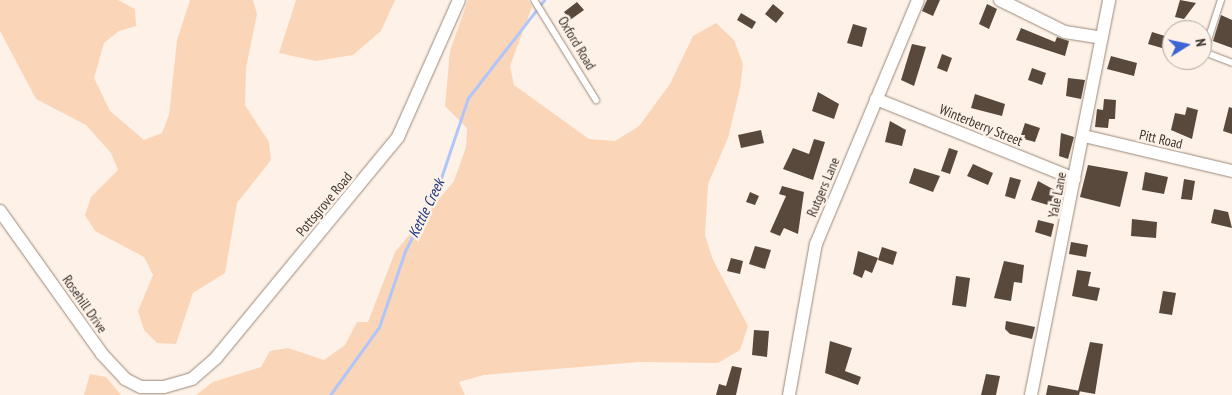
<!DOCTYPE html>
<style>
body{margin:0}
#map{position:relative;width:1232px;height:395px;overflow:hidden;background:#fef2e8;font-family:"PT Sans Narrow",sans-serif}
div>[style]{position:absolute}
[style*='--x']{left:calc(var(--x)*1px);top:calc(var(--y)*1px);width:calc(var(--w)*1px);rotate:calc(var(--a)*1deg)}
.green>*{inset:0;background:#fad5b7}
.stream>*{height:3px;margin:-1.5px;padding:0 1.5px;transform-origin:1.5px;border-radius:1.5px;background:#b0c6fa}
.building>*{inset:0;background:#59493c}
.roads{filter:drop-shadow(0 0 1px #9a887a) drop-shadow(0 0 1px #9a887a)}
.service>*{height:6px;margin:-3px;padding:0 3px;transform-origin:3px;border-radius:3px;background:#fff}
.minor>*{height:12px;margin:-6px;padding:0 6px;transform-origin:6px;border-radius:6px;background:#fff}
span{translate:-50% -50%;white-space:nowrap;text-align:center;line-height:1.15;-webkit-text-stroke:5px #fef2e8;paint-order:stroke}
.street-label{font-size:14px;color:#3c342e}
.water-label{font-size:15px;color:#1e367e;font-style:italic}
.north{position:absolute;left:1162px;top:20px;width:50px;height:50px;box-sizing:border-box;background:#fef2e8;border:1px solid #b0a69e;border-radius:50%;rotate:80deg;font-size:14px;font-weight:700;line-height:20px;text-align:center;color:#3c342e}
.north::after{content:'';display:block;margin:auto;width:18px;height:22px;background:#3d63d5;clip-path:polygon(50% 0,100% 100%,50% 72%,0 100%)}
</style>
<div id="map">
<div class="green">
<div style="clip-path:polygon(0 0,118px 0,135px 9px,136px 26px,119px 31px,104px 43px,94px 78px,110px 111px,144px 140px,162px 133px,169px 115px,177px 40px,190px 0,253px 0,257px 14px,246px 68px,245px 105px,269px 142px,271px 160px,237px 203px,225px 273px,193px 293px,176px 344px,157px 343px,144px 330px,138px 311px,153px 275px,144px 257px,95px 231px,85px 215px,91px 197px,118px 170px,111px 153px,86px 125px,36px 99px,0 31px)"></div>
<div style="clip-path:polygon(296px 0,395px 0,381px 31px,353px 55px,316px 61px,279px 53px)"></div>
<div style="clip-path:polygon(468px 0,528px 0,532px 7px,510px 66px,514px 85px,589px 139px,615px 141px,639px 126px,670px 84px,693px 36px,716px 23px,734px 40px,743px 64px,740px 88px,728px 138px,708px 184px,705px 235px,713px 260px,748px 326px,740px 350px,718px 363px,639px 362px,484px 375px,459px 382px,465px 395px,196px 395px,213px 382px,261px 367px,270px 351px,288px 348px,324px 360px,345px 345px,357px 322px,368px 322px,395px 252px,454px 181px,466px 147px,467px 128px,445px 106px,450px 51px)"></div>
<div style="clip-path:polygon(90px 374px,106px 377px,121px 395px,84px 395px)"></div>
</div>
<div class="stream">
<div style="--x:330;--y:395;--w:84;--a:-54.2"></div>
<div style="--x:379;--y:327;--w:80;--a:-71.1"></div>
<div style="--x:405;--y:251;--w:75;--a:-63.1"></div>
<div style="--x:439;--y:184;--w:91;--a:-71.4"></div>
<div style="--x:468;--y:98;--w:124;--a:-52.2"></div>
</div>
<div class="building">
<div style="clip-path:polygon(927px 0,940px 0,933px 16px,922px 11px)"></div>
<div style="clip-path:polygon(1180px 0,1196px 3px,1184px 19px,1175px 17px)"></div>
<div style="clip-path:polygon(577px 2px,584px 10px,570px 20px,564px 12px)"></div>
<div style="clip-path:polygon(773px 4px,784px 13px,776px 23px,765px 14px)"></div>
<div style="clip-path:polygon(987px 4px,997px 9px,989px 29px,979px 24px)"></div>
<div style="clip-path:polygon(741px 13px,756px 22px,752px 29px,737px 20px)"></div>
<div style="clip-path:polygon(1221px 15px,1232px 20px,1232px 48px,1213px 41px)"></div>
<div style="clip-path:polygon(853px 24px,867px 28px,862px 47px,847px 43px)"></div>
<div style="clip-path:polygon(1021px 28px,1055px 42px,1057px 37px,1069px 41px,1065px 56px,1016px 40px)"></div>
<div style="clip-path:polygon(1152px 32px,1165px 36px,1162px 48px,1148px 44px)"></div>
<div style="clip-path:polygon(912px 44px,926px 47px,914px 86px,901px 80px)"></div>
<div style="clip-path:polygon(942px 54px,952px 58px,947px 72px,937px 68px)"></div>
<div style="clip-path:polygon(1111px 56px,1137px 63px,1134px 76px,1107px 69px)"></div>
<div style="clip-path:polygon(1032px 68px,1046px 73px,1042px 85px,1028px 80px)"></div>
<div style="clip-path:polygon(1068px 78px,1085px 80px,1081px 99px,1066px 96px)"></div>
<div style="clip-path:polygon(818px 92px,839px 104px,834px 119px,812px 111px)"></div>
<div style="clip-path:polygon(975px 94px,1005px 104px,1002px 116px,971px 108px)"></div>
<div style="clip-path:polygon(1104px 99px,1116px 100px,1115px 119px,1109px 119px,1108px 128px,1095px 127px,1097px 109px,1103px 110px)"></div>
<div style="clip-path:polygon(1187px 107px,1198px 110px,1192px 139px,1171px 130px,1175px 113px,1185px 115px)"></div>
<div style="clip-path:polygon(1229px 107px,1232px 108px,1232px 134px,1223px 131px)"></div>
<div style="clip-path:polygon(890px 121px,906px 130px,902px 146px,885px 142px)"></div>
<div style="clip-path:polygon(1025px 123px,1040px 128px,1035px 142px,1020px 138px)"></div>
<div style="clip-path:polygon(761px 130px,764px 143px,741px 148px,738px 135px)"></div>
<div style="clip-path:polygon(1061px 133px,1074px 137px,1068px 159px,1059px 156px)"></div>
<div style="clip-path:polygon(814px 139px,825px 142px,813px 180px,783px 169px,793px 148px,809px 154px)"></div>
<div style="clip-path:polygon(949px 148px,958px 151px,950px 174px,941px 171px)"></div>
<div style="clip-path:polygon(973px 164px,993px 173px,988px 185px,967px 176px)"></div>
<div style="clip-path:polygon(1088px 165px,1128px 172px,1120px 207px,1080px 197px)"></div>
<div style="clip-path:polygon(914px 168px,940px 176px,933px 192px,909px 183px)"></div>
<div style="clip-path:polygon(1145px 172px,1168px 177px,1164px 194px,1142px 190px)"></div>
<div style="clip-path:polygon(1010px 177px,1021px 180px,1015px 199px,1005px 196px)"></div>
<div style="clip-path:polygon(1184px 179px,1195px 181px,1192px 200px,1181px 199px)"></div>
<div style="clip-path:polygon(1038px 181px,1062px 194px,1058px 208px,1031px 200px)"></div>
<div style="clip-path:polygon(782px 186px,804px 192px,798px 234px,784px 228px,780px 236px,770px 232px,786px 196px,779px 194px)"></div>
<div style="clip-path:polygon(750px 192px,759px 196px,755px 205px,746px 202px)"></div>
<div style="clip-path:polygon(1214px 209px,1228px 212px,1232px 228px,1211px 223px)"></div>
<div style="clip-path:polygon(1132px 219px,1157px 222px,1156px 238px,1131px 236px)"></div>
<div style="clip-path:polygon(1038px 220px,1054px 224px,1051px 237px,1035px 232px)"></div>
<div style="clip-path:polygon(1071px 242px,1088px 245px,1086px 257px,1069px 254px)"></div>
<div style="clip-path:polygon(755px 246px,771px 250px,765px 269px,749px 264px)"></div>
<div style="clip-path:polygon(882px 247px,897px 252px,893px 265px,878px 260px)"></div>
<div style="clip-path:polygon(858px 251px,878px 258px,872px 273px,865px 270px,862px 278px,853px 274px)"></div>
<div style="clip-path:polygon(731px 258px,743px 261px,740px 274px,727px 271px)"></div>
<div style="clip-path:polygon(1004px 261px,1024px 265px,1022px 283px,1014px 282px,1011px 301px,994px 298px)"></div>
<div style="clip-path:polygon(1077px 270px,1091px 272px,1088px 286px,1100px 288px,1097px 301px,1072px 296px)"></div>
<div style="clip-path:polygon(956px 276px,970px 278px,966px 307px,952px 305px)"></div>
<div style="clip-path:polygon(1163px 291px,1176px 293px,1172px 315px,1159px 313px)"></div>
<div style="clip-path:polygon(1006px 321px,1035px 327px,1032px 339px,1010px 334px,1005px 329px)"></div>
<div style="clip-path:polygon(754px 330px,769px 331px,767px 357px,752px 355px)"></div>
<div style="clip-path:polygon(830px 341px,852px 348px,845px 371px,861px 377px,858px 385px,825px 373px)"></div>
<div style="clip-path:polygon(1090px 342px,1103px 344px,1095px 394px,1078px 391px)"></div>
<div style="clip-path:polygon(732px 366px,742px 368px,736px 395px,716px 395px,719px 384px,726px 386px)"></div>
<div style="clip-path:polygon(986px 374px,1000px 376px,996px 395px,981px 395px)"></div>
<div style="clip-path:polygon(1048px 385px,1080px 391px,1079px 395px,1046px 395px)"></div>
</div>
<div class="roads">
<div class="service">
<div style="--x:534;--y:0;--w:118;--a:58.2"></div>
<div style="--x:1221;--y:0;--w:55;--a:108.1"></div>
<div style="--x:1204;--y:52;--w:30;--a:21"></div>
</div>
<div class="minor">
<div style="--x:1000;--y:0;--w:72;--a:26.2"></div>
<div style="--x:1065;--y:32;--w:37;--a:9"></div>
<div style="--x:876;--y:99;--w:214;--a:21.9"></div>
<div style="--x:1084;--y:136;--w:152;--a:13.3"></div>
<div style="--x:0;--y:211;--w:176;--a:54.5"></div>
<div style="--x:102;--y:354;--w:34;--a:47"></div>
<div style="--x:125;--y:379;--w:18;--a:27"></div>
<div style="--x:141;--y:387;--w:23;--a:0"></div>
<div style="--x:164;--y:387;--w:29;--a:-16"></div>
<div style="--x:192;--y:379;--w:32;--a:-41"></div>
<div style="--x:216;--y:358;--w:286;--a:-50.5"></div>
<div style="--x:398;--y:137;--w:150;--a:-66"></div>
<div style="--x:789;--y:395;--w:153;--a:-79.9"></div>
<div style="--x:816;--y:244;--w:264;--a:-67.3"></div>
<div style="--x:1031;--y:395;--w:403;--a:-78.8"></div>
</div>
</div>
<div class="street-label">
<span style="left:577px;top:43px;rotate:59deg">Oxford Road</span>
<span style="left:981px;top:125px;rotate:22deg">Winterberry Street</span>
<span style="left:1161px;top:139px;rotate:13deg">Pitt Road</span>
<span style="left:823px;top:187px;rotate:-67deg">Rutgers Lane</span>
<span style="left:1057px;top:195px;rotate:-79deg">Yale Lane</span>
<span style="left:324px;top:204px;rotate:-50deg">Pottsgrove Road</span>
<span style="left:85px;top:304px;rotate:55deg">Rosehill Drive</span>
</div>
<div class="water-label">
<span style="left:426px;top:208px;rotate:-64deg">Kettle Creek</span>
</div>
<div class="north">N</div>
</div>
